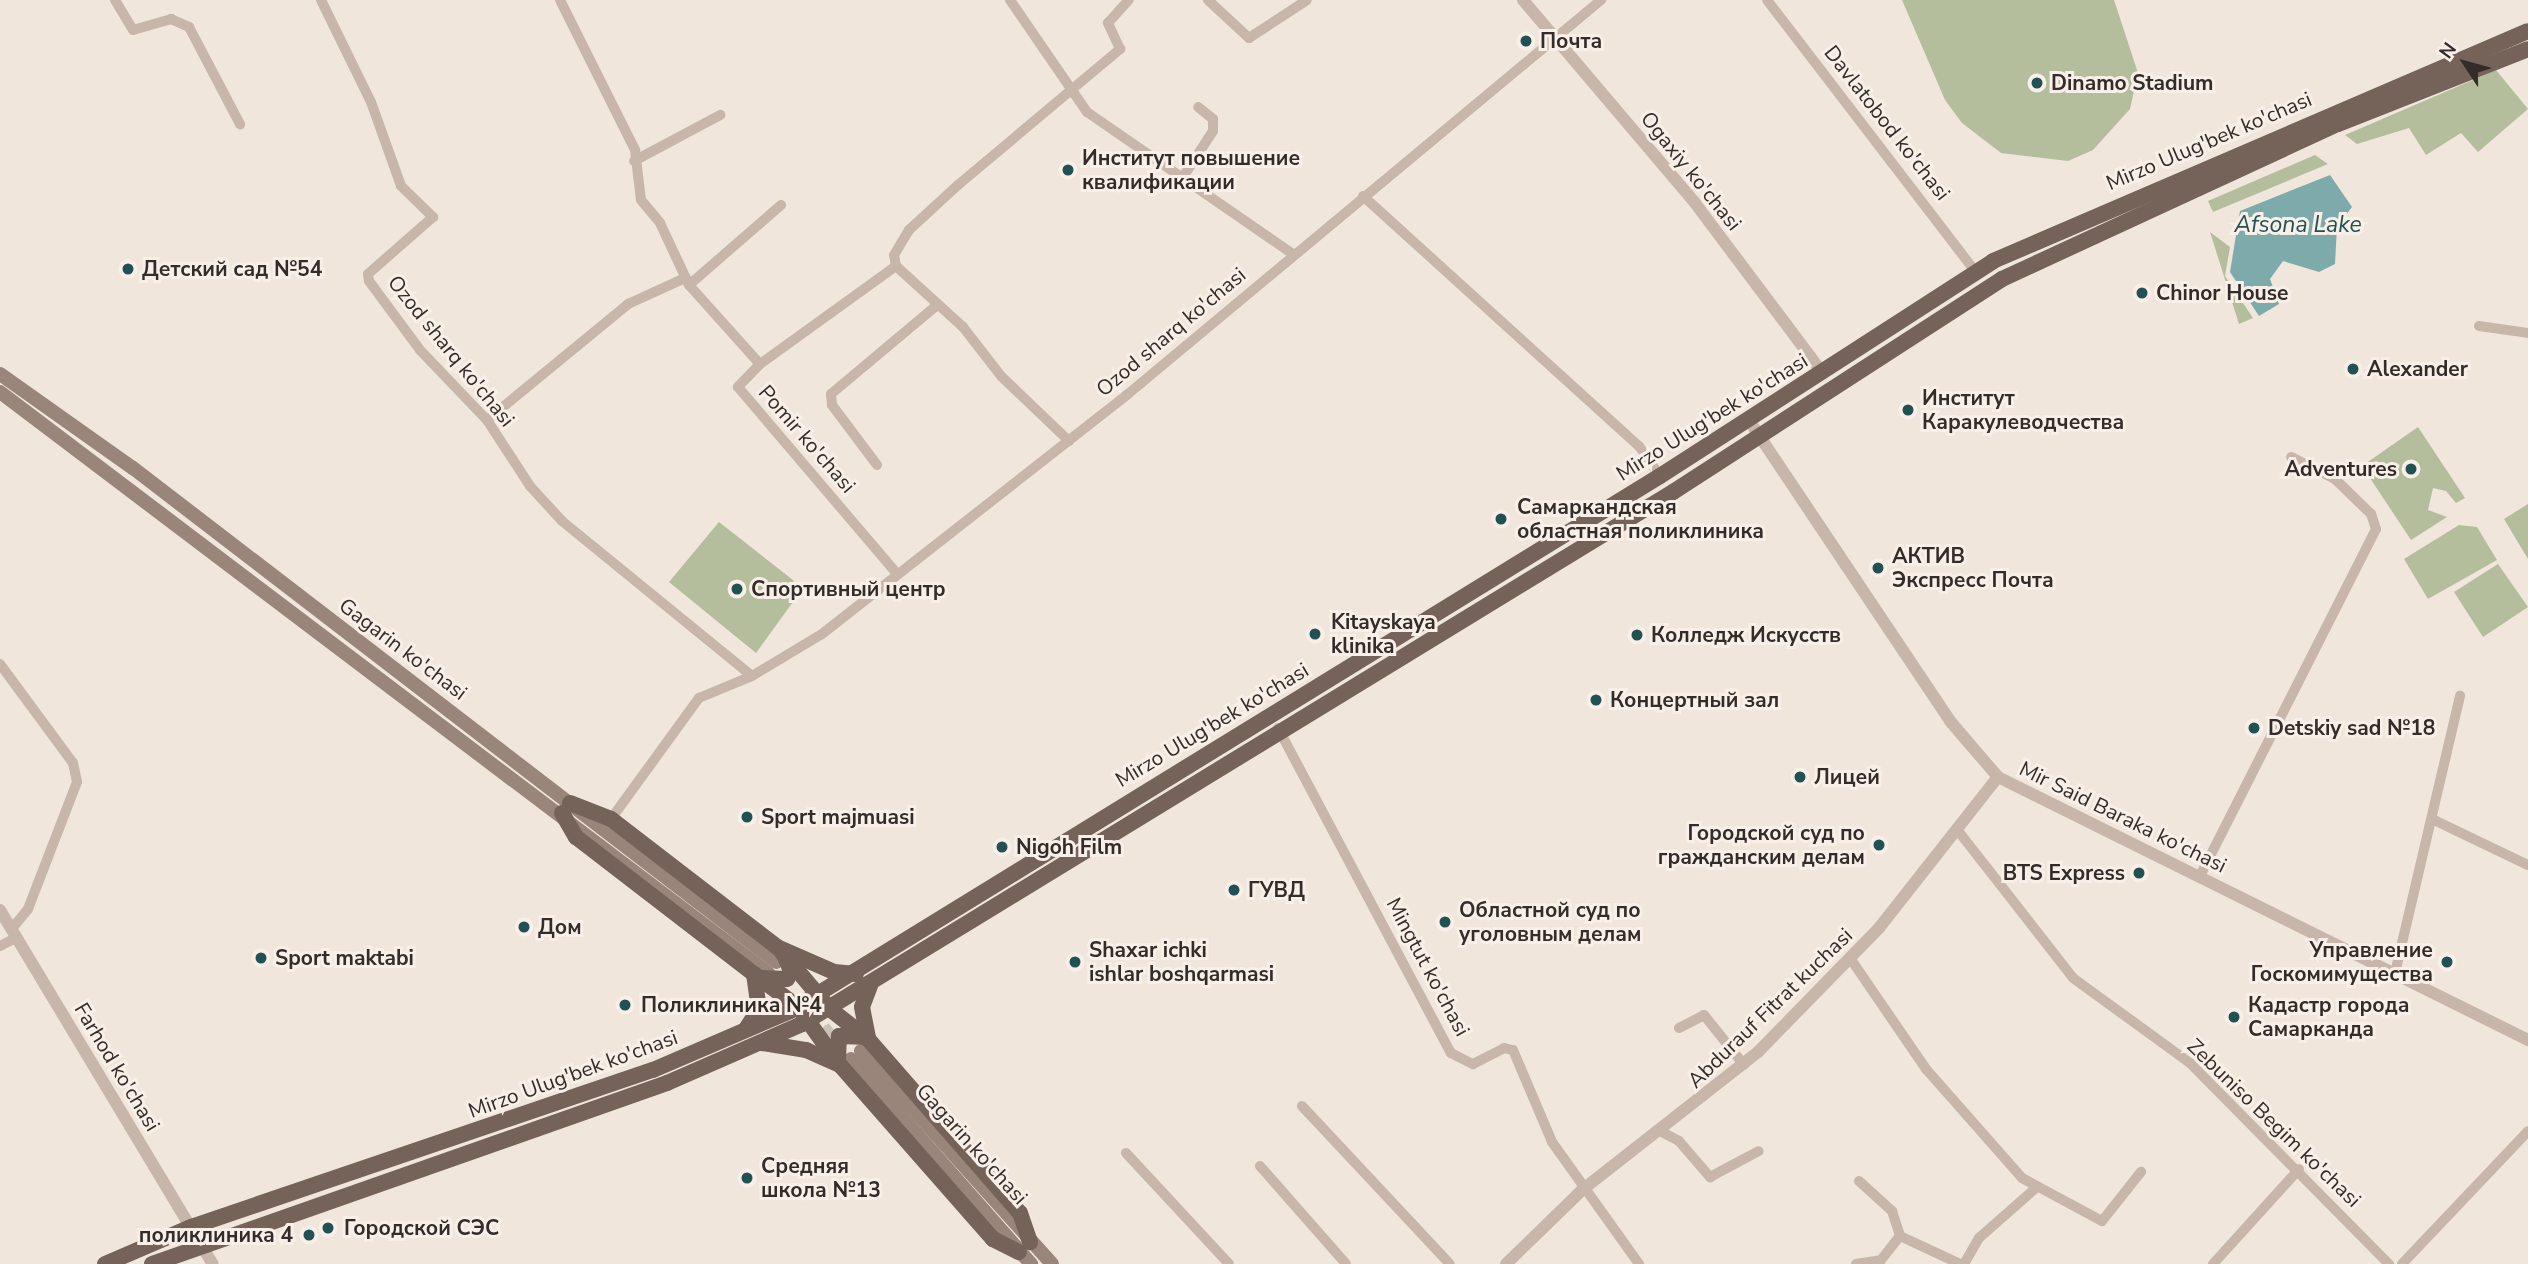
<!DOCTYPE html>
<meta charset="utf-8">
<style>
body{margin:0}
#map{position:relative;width:2528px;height:1264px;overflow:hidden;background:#f0e6dc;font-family:"Nunito Sans",sans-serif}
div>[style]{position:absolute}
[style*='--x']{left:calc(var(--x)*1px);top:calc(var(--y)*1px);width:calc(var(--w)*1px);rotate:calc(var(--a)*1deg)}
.green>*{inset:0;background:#b4be9d}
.water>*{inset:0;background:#7daaaa}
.secondary-tunnel>*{height:14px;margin-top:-7px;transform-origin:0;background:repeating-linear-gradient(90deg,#cac1b8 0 14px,transparent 0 21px)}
.minor>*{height:10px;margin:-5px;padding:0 5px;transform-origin:5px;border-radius:5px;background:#c7b6a9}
.tertiary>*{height:12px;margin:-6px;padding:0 6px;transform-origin:6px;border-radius:6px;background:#c7b6a9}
.secondary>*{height:14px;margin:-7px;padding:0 7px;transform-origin:7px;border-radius:7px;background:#9a857a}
.primary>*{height:16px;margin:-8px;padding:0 8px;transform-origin:8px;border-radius:8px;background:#75635a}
.dots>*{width:19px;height:19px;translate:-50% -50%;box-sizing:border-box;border:4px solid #f8f0e8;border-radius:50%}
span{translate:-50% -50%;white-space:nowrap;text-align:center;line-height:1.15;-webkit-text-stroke:6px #f8f0e8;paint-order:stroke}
.poi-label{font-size:21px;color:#342c28;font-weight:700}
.left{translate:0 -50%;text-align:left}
.right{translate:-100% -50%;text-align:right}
.street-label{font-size:21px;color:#342c28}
.water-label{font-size:23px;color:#215153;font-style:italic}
.north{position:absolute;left:2430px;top:28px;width:70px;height:70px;-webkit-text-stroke:5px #f8f0e8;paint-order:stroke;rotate:306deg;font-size:19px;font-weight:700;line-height:28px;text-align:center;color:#342c28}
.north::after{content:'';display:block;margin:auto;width:24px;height:32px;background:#342c28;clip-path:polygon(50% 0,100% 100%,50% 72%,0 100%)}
</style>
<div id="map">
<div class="green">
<div style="clip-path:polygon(1902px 0,2114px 0,2138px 73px,2130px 109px,2093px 150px,2068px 161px,2001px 153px,1962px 123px,1945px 100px)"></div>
<div style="clip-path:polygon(2496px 70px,2528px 109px,2478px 152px,2461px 133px,2426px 155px,2409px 128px,2357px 144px,2345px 135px)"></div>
<div style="clip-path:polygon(2315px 155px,2328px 164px,2213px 212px,2208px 201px)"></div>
<div style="clip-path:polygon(2210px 232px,2230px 247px,2225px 276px,2253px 318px,2239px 324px)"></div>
<div style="clip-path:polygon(2418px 427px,2465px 498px,2456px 503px,2446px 491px,2433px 488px,2428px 510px,2447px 517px,2411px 540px,2362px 466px)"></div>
<div style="clip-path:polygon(2528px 504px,2528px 559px,2504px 519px)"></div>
<div style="clip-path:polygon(719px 522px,793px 580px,798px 595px,756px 653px,669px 582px)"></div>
<div style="clip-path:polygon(2459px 525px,2477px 527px,2497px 560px,2428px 599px,2404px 559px)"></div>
<div style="clip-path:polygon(2498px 564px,2528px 607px,2483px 637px,2454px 592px)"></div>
</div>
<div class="water">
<div style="clip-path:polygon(2330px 175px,2352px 207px,2337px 227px,2335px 264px,2319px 272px,2283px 261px,2270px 279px,2279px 304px,2259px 316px,2230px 272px,2240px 211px)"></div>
</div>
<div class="secondary-tunnel">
<div style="--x:809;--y:1012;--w:50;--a:48.3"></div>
</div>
<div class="minor">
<div style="--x:115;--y:0;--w:35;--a:59"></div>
<div style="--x:133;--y:30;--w:40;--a:-16"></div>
<div style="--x:171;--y:19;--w:20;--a:24"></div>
<div style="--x:189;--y:27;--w:110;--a:62.3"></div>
<div style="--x:321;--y:0;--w:114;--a:63.9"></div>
<div style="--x:371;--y:102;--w:89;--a:70.3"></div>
<div style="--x:401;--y:186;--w:45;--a:44.1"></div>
<div style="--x:433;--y:217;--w:86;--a:138.8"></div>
<div style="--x:368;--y:274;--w:7;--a:82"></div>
<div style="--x:369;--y:281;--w:86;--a:53.5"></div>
<div style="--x:420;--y:350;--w:97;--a:46.3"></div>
<div style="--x:487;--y:420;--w:79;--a:56.9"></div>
<div style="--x:530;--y:486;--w:47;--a:47.6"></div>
<div style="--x:562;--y:521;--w:245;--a:39.2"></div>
<div style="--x:560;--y:0;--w:168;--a:63.4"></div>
<div style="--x:635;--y:150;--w:50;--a:83.2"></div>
<div style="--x:641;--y:200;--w:30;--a:50"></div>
<div style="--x:660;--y:223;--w:68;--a:64.9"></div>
<div style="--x:689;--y:285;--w:106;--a:48.1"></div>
<div style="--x:1010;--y:0;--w:136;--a:55.5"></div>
<div style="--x:1087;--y:112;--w:252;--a:34.6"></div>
<div style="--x:1208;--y:0;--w:56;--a:42.8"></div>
<div style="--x:1249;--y:38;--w:69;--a:-33.2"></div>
<div style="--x:1767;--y:0;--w:342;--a:52.5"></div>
<div style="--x:634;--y:161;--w:98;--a:-28.1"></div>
<div style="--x:1183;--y:177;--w:55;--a:-56.9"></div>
<div style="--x:1213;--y:131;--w:12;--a:-90"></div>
<div style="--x:1213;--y:119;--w:19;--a:-141"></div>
<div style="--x:1363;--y:196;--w:372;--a:42.2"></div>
<div style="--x:1639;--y:446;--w:37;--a:55"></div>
<div style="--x:896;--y:266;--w:168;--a:144.2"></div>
<div style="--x:760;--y:364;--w:32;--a:134"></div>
<div style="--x:738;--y:387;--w:245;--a:49.6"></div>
<div style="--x:689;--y:285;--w:122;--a:-41"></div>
<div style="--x:2479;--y:326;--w:49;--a:8.1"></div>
<div style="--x:487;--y:420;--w:183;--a:-39.4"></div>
<div style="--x:628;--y:304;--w:63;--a:-24.5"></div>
<div style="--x:1069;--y:441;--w:94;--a:-136.3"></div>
<div style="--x:1001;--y:376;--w:62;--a:-127.8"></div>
<div style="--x:963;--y:327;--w:91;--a:-137.7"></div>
<div style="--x:896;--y:266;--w:11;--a:-100"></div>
<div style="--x:894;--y:255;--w:29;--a:-59"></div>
<div style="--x:909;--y:230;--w:67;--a:-42.6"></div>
<div style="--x:958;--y:185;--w:212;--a:-40"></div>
<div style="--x:1120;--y:49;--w:29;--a:-115"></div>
<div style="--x:1108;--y:23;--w:31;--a:-48"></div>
<div style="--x:877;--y:465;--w:75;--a:-126.9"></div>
<div style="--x:832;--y:405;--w:11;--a:-95"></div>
<div style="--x:831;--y:394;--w:138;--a:-40"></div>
<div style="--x:0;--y:664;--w:123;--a:53.6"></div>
<div style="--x:73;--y:763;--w:19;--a:78"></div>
<div style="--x:77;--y:782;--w:136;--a:111.1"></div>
<div style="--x:28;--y:909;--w:26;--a:129"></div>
<div style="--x:1278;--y:728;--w:368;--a:62"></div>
<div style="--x:1451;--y:1053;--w:25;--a:27"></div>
<div style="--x:1473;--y:1064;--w:35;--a:-27"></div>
<div style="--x:1504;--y:1048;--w:9;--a:13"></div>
<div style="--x:1513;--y:1050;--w:100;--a:67"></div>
<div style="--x:1552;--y:1142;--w:150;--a:54.5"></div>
<div style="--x:611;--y:819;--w:150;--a:-54"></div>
<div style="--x:699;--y:698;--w:57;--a:-22.5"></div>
<div style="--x:752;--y:676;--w:82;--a:-31"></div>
<div style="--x:822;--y:634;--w:389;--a:-38.1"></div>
<div style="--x:1128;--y:394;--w:616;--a:-39.79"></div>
<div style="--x:2434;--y:820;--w:104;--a:25.6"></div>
<div style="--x:1959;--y:832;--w:185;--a:52"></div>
<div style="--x:2073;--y:978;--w:145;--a:36"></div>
<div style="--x:2190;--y:1063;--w:283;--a:45.3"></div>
<div style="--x:2200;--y:876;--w:389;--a:-63.1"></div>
<div style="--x:2376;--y:529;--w:16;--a:-108"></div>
<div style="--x:2371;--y:514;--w:50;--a:-135.8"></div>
<div style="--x:2335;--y:479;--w:49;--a:-153.4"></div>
<div style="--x:0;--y:946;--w:18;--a:-27"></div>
<div style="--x:1850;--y:958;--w:135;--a:55.6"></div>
<div style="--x:1926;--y:1069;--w:145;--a:48.6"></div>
<div style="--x:2022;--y:1178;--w:91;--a:28.3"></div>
<div style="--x:2102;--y:1221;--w:63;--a:-51.5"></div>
<div style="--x:2395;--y:973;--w:285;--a:-76.8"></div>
<div style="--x:1679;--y:1028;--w:28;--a:-27"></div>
<div style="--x:1704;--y:1015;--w:64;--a:51.3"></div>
<div style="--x:1302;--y:1106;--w:216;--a:46.9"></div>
<div style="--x:1662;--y:1132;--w:19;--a:28"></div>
<div style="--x:1679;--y:1141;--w:48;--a:49.3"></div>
<div style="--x:1710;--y:1177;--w:55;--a:-28"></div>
<div style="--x:1126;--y:1153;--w:151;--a:47.1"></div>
<div style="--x:1260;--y:1166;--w:130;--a:48.7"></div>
<div style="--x:1859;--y:1181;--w:45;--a:42.3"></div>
<div style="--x:1892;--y:1211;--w:26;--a:72"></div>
<div style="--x:1900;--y:1236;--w:66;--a:25"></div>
<div style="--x:1856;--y:1264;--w:25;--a:-9"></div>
<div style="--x:1881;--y:1260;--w:31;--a:-52"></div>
<div style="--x:1964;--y:1264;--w:30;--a:-60"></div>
<div style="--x:1979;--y:1238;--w:76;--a:-41.3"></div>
<div style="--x:2213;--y:1264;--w:128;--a:-47.8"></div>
<div style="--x:2402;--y:1264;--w:183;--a:-46.5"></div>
</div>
<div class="tertiary">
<div style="--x:1523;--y:0;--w:266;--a:49.7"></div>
<div style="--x:1695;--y:203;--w:211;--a:53.1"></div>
<div style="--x:1748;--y:419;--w:363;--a:56.2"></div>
<div style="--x:1950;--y:721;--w:74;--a:49.4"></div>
<div style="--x:1998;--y:777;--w:592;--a:26.39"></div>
<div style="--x:0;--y:910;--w:413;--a:59"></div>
<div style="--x:1506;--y:1264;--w:106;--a:-44.2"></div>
<div style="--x:1582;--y:1190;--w:224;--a:-38.1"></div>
<div style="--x:1758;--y:1052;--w:173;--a:-45.7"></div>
<div style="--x:1879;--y:928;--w:192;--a:-51.8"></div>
</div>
<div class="secondary">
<div style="--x:0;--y:374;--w:163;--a:35.3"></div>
<div style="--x:133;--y:468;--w:811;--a:37.53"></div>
<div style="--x:0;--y:392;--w:963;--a:37.11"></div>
<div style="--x:861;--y:1051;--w:286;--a:48.1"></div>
<div style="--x:851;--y:1059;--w:273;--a:48.7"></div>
</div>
<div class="primary">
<div style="--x:570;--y:803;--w:44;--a:21.3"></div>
<div style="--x:611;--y:819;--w:210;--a:37.6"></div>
<div style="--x:777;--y:947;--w:62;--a:23.7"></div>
<div style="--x:834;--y:972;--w:22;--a:5"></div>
<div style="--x:562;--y:813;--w:28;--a:60"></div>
<div style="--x:576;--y:837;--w:225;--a:37.6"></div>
<div style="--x:754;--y:974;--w:35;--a:82"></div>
<div style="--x:759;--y:1009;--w:24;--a:123"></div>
<div style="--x:781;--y:951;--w:76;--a:49.8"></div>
<div style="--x:830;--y:1009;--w:48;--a:38.3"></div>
<div style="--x:754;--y:974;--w:55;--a:36.9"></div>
<div style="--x:798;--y:1007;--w:69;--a:54.5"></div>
<div style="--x:762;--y:978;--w:25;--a:2"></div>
<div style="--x:787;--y:979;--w:9;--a:-63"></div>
<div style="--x:791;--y:971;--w:15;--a:-113"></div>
<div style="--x:870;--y:986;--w:22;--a:111"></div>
<div style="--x:862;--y:1007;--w:33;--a:79"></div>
<div style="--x:868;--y:1039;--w:231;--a:48.9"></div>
<div style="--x:1020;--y:1213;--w:31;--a:71"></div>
<div style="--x:762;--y:1043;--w:45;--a:9"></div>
<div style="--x:806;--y:1050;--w:37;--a:24"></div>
<div style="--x:840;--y:1065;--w:232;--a:48.7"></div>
<div style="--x:993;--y:1239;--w:29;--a:27"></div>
<div style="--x:838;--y:1061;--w:25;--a:-88"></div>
<div style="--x:839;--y:1036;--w:23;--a:2"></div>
<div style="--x:105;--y:1264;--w:94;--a:-23.3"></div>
<div style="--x:191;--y:1227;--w:488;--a:-18.8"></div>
<div style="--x:653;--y:1070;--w:149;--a:-23.3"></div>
<div style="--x:790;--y:1011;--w:1021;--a:-31.59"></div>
<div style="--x:1660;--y:476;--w:396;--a:-32.8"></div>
<div style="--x:1993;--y:261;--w:582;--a:-23.26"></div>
<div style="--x:152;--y:1264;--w:546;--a:-19.36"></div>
<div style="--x:667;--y:1083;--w:147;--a:-23.6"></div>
<div style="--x:802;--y:1024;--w:1021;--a:-31.42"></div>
<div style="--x:1673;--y:492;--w:392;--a:-32.9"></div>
<div style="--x:2002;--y:279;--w:370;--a:-24.8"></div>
<div style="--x:2338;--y:124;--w:204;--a:-21.5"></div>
</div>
<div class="dots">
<div style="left:1526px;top:41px;background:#215153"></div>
<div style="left:2037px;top:83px;background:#215153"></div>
<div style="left:1068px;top:170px;background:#215153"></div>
<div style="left:128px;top:269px;background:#215153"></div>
<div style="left:2142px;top:293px;background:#215153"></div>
<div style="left:2353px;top:369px;background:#215153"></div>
<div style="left:1908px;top:410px;background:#215153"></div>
<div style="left:2411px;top:469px;background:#215153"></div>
<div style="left:1501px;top:519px;background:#215153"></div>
<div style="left:1878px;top:568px;background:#215153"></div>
<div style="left:737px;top:589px;background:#215153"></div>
<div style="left:1315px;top:634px;background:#215153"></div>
<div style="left:1637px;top:635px;background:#215153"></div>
<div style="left:1596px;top:700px;background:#215153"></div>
<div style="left:2254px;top:728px;background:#215153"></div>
<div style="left:1800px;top:777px;background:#215153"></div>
<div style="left:747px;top:817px;background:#215153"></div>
<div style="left:1879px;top:845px;background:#215153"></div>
<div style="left:1002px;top:847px;background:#215153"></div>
<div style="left:2139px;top:873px;background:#215153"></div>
<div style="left:1234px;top:890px;background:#215153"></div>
<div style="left:1445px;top:922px;background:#215153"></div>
<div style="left:524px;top:927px;background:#215153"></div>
<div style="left:261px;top:958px;background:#215153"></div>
<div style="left:1075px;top:962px;background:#215153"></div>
<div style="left:2447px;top:962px;background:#215153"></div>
<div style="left:625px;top:1005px;background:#215153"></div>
<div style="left:2234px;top:1017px;background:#215153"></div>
<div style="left:747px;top:1178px;background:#215153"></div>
<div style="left:328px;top:1228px;background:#215153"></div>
<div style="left:309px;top:1235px;background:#215153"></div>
</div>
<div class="poi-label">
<span class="left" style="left:1540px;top:41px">Почта</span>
<span class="left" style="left:2051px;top:83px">Dinamo Stadium</span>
<span class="left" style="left:1082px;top:170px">Институт повышение<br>квалификации</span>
<span class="left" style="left:142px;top:269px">Детский сад №54</span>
<span class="left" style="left:2156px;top:293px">Chinor House</span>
<span class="left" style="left:2367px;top:369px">Alexander</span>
<span class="left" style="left:1922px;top:410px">Институт<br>Каракулеводчества</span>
<span class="right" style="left:2397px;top:469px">Adventures</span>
<span class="left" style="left:1517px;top:519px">Самаркандская<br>областная поликлиника</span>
<span class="left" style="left:1892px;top:568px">АКТИВ<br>Экспресс Почта</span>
<span class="left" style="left:751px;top:589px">Спортивный центр</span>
<span class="left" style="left:1331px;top:634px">Kitayskaya<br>klinika</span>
<span class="left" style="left:1651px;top:635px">Колледж Искусств</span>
<span class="left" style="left:1610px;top:700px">Концертный зал</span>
<span class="left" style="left:2268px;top:728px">Detskiy sad №18</span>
<span class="left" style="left:1814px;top:777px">Лицей</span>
<span class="left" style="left:761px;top:817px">Sport majmuasi</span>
<span class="right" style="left:1865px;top:845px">Городской суд по<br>гражданским делам</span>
<span class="left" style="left:1016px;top:847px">Nigoh Film</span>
<span class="right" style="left:2125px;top:873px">BTS Express</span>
<span class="left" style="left:1248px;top:890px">ГУВД</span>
<span class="left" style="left:1459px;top:922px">Областной суд по<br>уголовным делам</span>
<span class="left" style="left:538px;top:927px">Дом</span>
<span class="left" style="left:1089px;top:962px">Shaxar ichki<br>ishlar boshqarmasi</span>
<span class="right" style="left:2433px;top:962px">Управление<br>Госкомимущества</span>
<span class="left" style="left:275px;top:958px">Sport maktabi</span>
<span class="left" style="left:641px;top:1005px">Поликлиника №4</span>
<span class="left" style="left:2248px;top:1017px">Кадастр города<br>Самарканда</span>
<span class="left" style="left:761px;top:1178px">Средняя<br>школа №13</span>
<span class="left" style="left:344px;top:1228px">Городской СЭС</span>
<span class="right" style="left:293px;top:1235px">поликлиника 4</span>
</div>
<div class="street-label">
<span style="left:1887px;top:123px;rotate:52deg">Davlatobod ko'chasi</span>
<span style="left:2209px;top:141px;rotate:-23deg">Mirzo Ulug'bek ko'chasi</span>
<span style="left:1691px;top:171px;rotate:51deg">Ogaxiy ko'chasi</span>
<span style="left:1171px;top:332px;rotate:-40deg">Ozod sharq ko'chasi</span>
<span style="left:451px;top:351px;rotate:51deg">Ozod sharq ko'chasi</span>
<span style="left:1712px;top:417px;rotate:-32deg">Mirzo Ulug'bek ko'chasi</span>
<span style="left:807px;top:439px;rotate:49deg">Pomir ko'chasi</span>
<span style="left:403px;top:649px;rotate:37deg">Gagarin ko'chasi</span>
<span style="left:1212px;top:725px;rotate:-31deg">Mirzo Ulug'bek ko'chasi</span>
<span style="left:2123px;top:817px;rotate:26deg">Mir Said Baraka ko'chasi</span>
<span style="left:1428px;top:967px;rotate:62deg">Mingtut ko'chasi</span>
<span style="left:1770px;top:1008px;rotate:-44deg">Abdurauf Fitrat kuchasi</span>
<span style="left:117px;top:1067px;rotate:59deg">Farhod ko'chasi</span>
<span style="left:573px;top:1074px;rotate:-20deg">Mirzo Ulug'bek ko'chasi</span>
<span style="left:2274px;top:1123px;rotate:44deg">Zebuniso Begim ko'chasi</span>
<span style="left:972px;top:1144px;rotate:48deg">Gagarin ko'chasi</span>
</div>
<div class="water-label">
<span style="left:2298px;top:225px">Afsona Lake</span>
</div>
<div class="north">N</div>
</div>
